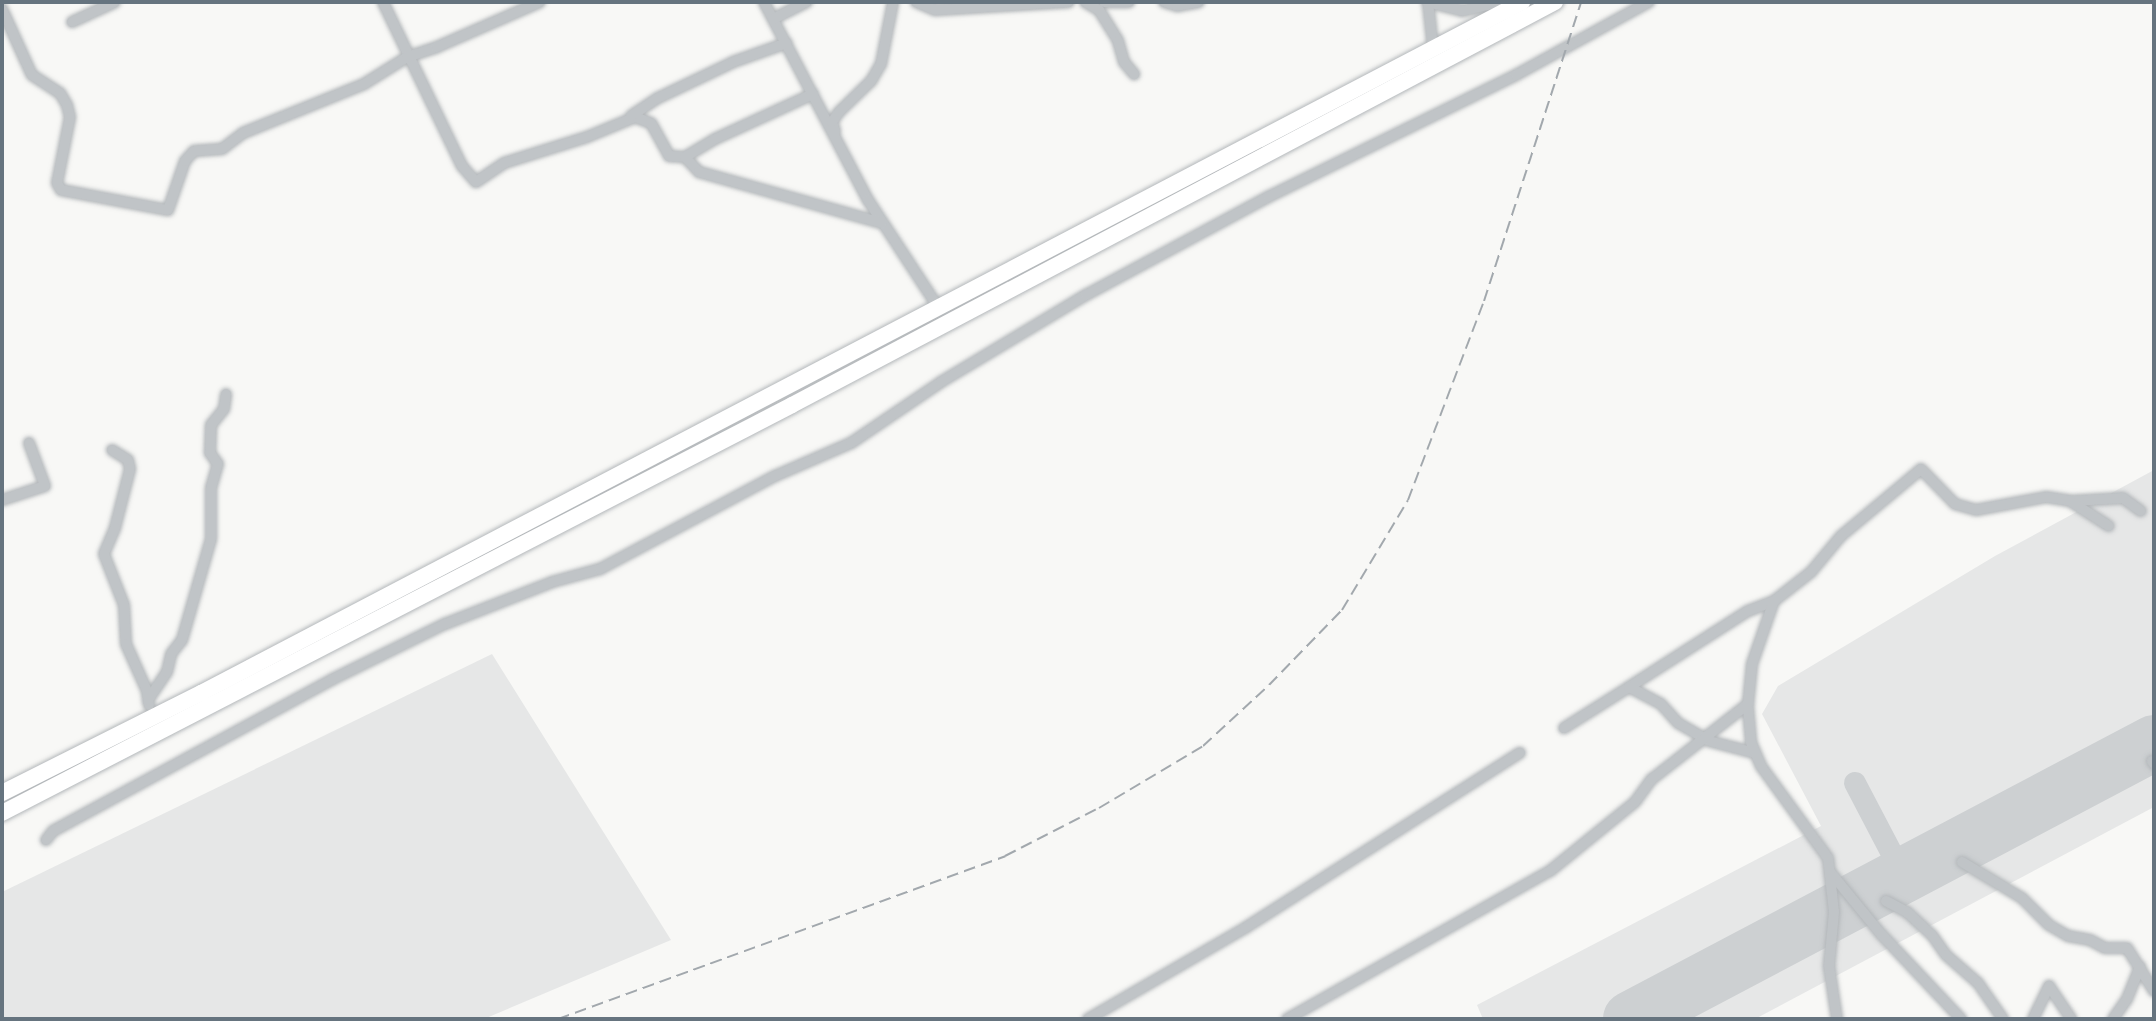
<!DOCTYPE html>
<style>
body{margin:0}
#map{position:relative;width:2156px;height:1021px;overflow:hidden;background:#f8f8f6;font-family:Rubik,sans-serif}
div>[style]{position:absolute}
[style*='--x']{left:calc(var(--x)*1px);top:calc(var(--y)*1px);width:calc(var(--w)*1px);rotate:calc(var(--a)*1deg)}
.built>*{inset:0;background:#e6e7e7}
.taxiway>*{height:22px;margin:-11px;padding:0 11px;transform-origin:11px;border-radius:11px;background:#cdd0d2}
.runway>*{height:56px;margin:-28px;padding:0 28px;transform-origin:28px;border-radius:28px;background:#cdd0d2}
.roads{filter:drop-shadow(0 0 2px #b3b7ba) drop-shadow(0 0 2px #b3b7ba)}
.minor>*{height:10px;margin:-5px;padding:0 5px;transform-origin:5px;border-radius:5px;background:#c0c4c7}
.highway>*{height:16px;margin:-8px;padding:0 8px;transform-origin:8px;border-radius:8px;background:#fff}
.rail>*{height:2px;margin-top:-1px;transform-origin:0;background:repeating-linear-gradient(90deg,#a2a8ad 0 12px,transparent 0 18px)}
span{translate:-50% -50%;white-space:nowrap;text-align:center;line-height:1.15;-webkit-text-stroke:8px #fff;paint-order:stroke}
.frame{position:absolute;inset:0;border:4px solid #66747f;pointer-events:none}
</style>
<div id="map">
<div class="built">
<div style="clip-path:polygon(2154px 470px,2154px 807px,1755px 1019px,1483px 1019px,1477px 1005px,1821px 826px,1762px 714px,1778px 686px,1995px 556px)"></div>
<div style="clip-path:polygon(492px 654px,671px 940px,484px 1019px,2px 1019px,2px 892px)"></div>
</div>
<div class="taxiway">
<div style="--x:1855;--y:783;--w:104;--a:62.4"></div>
</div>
<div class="runway">
<div style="--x:1631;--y:1019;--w:591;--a:-27.82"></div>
</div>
<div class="roads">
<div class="minor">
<div style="--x:383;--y:2;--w:182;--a:64.3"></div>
<div style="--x:462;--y:166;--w:21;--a:49"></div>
<div style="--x:476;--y:182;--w:34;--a:-34"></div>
<div style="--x:504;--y:163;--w:87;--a:-17.4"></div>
<div style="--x:587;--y:137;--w:52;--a:-22.6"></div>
<div style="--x:635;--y:117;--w:17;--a:21"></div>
<div style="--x:651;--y:123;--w:38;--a:61"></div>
<div style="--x:669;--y:156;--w:16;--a:4"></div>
<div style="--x:685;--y:157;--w:35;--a:-31"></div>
<div style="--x:715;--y:139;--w:108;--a:-24.7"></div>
<div style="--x:764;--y:2;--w:224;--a:62.3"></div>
<div style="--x:868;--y:200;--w:128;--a:56.8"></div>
<div style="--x:916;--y:2;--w:21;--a:23"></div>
<div style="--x:935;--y:10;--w:134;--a:-3.4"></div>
<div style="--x:1085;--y:2;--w:16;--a:30"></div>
<div style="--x:1099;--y:10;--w:36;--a:58"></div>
<div style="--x:1118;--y:41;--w:22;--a:74"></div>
<div style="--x:1124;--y:62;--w:16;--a:50"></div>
<div style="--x:1104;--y:2;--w:25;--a:0"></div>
<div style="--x:1164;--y:2;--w:14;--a:17"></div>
<div style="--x:1177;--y:6;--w:22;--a:-10"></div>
<div style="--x:1427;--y:2;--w:36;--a:14"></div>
<div style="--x:1462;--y:11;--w:39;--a:-13"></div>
<div style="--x:1428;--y:2;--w:46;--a:83.8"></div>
<div style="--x:2;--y:9;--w:72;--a:65.6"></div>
<div style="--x:32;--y:75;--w:33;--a:33"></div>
<div style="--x:60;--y:93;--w:14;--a:60"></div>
<div style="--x:67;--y:105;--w:12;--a:76"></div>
<div style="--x:70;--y:117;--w:67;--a:101.1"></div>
<div style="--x:57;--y:183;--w:8;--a:60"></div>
<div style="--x:61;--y:190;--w:109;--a:10.6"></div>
<div style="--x:168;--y:210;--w:52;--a:-70.9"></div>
<div style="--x:185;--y:161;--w:13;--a:-48"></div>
<div style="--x:194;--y:151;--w:28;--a:-4"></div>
<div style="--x:222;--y:149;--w:26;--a:-37"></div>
<div style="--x:243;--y:133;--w:131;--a:-22"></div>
<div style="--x:364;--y:84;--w:51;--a:-32.1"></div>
<div style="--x:407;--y:57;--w:32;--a:-18"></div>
<div style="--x:437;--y:47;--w:112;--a:-23.6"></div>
<div style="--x:773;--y:19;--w:38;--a:-27"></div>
<div style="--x:72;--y:22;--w:47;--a:-24.9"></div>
<div style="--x:631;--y:116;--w:32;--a:-34"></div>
<div style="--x:658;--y:98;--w:83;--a:-25.6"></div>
<div style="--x:733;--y:62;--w:57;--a:-19.4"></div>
<div style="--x:835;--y:131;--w:9;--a:-108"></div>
<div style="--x:832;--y:122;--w:12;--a:-55"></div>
<div style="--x:839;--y:112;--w:45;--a:-44.1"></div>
<div style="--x:871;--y:81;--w:20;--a:-60"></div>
<div style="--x:881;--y:64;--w:63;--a:-79"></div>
<div style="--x:685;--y:157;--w:21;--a:47"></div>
<div style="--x:699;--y:172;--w:190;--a:15.6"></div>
<div style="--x:112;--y:450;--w:19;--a:32"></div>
<div style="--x:128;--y:460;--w:9;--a:77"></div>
<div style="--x:130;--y:469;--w:61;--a:104.3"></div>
<div style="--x:115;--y:528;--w:28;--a:113"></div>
<div style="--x:104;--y:554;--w:55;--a:68.6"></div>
<div style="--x:124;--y:605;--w:39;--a:87"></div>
<div style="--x:126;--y:644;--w:51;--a:65.9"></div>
<div style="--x:147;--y:691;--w:14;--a:82"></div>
<div style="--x:2;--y:500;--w:45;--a:-18"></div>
<div style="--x:45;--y:486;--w:46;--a:-110.4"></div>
<div style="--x:2072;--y:501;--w:51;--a:-3.4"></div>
<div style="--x:2123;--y:498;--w:22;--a:36"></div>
<div style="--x:1629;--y:687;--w:141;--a:-32.6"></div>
<div style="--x:1748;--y:611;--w:28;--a:-21"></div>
<div style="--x:148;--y:700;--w:34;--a:-56"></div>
<div style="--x:167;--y:672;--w:18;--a:-77"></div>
<div style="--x:171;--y:654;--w:18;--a:-52"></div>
<div style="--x:182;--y:640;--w:105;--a:-74"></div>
<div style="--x:211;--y:539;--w:51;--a:-90"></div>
<div style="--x:211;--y:488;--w:25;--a:-74"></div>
<div style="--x:218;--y:464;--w:14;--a:-126"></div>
<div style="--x:210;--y:453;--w:28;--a:-88"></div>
<div style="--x:211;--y:425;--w:21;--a:-51"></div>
<div style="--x:224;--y:409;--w:15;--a:-82"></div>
<div style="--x:1564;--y:728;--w:77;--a:-32.2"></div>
<div style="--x:1629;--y:687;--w:36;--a:28"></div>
<div style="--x:1661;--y:704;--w:25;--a:48"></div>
<div style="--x:1678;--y:723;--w:36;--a:30"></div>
<div style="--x:1709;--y:741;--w:48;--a:14.6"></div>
<div style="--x:2152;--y:761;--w:4;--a:56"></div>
<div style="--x:46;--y:840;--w:11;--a:-52"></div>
<div style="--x:53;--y:831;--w:319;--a:-28.5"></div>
<div style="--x:333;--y:679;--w:125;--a:-26.2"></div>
<div style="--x:445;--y:624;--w:115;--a:-21.4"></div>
<div style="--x:552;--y:582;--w:50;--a:-15.2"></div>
<div style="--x:600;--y:569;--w:198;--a:-28"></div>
<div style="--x:775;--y:476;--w:83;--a:-23.5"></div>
<div style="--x:851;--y:443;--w:109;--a:-34.1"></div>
<div style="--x:941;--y:382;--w:169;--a:-31"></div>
<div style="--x:1086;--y:295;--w:207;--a:-28.3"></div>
<div style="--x:1268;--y:197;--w:276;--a:-26.2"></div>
<div style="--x:1516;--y:75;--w:152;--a:-28.8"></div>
<div style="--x:1962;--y:862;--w:70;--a:31"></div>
<div style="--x:2022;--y:898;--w:38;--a:45"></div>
<div style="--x:2049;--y:925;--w:22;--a:30"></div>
<div style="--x:2068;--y:936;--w:22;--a:10"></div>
<div style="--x:2090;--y:940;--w:17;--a:28"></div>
<div style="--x:2105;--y:948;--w:22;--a:0"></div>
<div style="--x:2127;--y:948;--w:51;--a:57.9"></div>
<div style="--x:1831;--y:873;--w:79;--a:50.7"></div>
<div style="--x:1881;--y:934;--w:117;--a:46.7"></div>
<div style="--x:1886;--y:901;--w:24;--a:28"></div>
<div style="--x:1907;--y:912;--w:34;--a:43"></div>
<div style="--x:1932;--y:935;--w:24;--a:55"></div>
<div style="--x:1946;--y:955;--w:43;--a:41.2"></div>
<div style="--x:1978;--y:983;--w:44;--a:55.2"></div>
<div style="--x:1088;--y:1019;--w:181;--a:-30.1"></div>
<div style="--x:1245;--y:928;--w:326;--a:-32.5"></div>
<div style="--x:1287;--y:1019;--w:302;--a:-29.4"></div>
<div style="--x:1550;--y:871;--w:109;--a:-39.1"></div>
<div style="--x:1635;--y:802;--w:29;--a:-54"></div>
<div style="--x:1652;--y:779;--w:122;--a:-38"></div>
<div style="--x:1837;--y:1019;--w:54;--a:-98.6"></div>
<div style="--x:1829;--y:966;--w:54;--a:-84.7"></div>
<div style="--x:1834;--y:912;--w:54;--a:-96.3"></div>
<div style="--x:1828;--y:858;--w:114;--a:-126.1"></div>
<div style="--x:1761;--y:766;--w:26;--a:-113"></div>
<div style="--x:1751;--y:742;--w:38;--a:-95"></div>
<div style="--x:1748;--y:704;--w:40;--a:-84.3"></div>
<div style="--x:1752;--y:664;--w:67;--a:-70.8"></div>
<div style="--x:1774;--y:601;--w:47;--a:-38.1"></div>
<div style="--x:1811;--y:572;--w:47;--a:-50.2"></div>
<div style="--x:1841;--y:536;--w:104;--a:-39.9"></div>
<div style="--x:1921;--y:469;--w:49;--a:45.8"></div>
<div style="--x:1955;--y:504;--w:22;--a:16"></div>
<div style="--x:1976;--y:510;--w:71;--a:-10.5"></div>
<div style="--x:2046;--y:497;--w:24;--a:9"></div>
<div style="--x:2070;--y:501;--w:46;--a:32.7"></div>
<div style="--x:2033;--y:1019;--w:37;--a:-64"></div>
<div style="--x:2049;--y:986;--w:40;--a:56"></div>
<div style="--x:2113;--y:1019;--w:24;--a:-55"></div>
<div style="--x:2127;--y:999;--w:35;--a:-68"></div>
</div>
<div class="highway">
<div style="--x:2;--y:793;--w:223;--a:-26.7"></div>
<div style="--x:201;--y:693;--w:1491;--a:-27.61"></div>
<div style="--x:2;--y:813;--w:889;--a:-27.31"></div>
<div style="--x:792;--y:405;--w:863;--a:-27.84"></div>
</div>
</div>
<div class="rail">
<div style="--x:558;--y:1019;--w:476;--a:-20"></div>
<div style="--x:1005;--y:856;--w:106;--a:-27.1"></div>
<div style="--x:1099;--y:808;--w:121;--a:-30.8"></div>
<div style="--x:1203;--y:746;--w:90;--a:-42.7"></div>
<div style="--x:1269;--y:685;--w:105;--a:-45.8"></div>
<div style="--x:1342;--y:610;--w:128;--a:-59"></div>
<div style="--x:1408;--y:500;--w:213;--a:-69.1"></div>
<div style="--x:1484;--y:301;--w:314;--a:-72"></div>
</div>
<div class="frame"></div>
</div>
